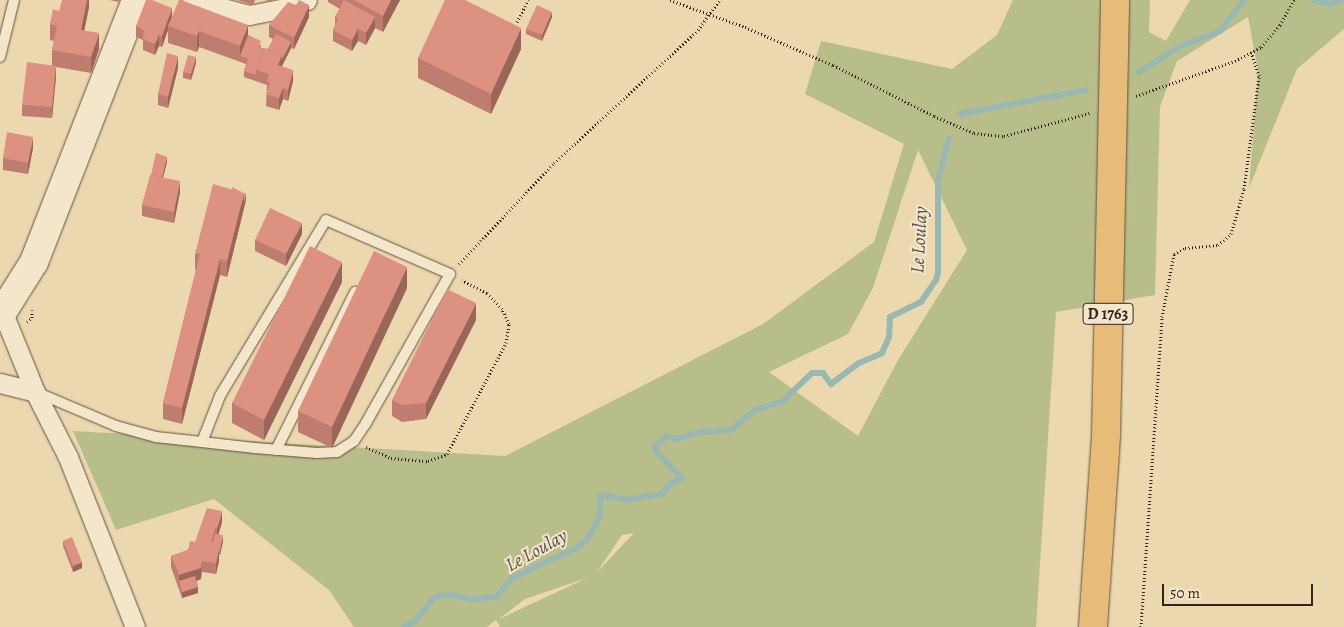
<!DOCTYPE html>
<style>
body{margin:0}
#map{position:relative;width:1344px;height:627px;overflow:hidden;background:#ecd8af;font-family:Alegreya,serif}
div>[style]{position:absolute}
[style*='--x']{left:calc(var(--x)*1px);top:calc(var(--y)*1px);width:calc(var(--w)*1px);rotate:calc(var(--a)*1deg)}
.green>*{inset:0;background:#b8be8a}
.stream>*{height:6px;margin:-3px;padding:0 3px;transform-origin:3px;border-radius:3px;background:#9ab8b2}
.path>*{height:3px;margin-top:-1.5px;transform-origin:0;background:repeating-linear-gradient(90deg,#35241c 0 1px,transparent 0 3.5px)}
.roads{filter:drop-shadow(0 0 1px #635141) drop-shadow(0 0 1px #635141)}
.lane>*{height:10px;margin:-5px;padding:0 5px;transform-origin:5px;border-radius:5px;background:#f3e6cb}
.street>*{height:19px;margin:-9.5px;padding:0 9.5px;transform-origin:9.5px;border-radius:9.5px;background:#f3e6cb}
.secondary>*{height:28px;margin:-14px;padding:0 14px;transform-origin:14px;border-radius:14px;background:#f3e6cb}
.primary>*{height:28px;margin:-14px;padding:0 14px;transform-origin:14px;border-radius:14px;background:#e6bc78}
.wall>*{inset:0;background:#be7d6f}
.shaded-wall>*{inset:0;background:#9b665a}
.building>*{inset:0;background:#dd9181}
span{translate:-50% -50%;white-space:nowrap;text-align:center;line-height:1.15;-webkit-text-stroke:4px #f3e6cb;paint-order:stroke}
.shield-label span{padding:1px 4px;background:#f3e6cb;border:1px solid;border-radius:4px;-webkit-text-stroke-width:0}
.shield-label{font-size:16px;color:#35241c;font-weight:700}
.water-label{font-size:19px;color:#535049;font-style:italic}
.scale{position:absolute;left:1162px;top:584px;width:151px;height:22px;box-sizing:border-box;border:2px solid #35241c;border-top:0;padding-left:6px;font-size:15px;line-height:18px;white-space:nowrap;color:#35241c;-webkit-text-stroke:4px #f3e6cb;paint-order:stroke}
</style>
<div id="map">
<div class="green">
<div style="clip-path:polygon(evenodd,1013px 0,1150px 0,1149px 32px,1166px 41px,1190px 0,1344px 0,1344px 29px,1297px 69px,1249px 188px,1258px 71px,1248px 17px,1177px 61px,1160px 107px,1155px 295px,1056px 312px,1036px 627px,500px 627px,496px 620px,487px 627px,354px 627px,329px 590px,214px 499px,116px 530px,73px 431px,505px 456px,763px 324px,874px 242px,904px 144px,805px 94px,821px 41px,952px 69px,997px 35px,1013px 0,918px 150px,967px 250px,898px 360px,858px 436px,769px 372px,848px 334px,873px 288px,918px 150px,1013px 0,634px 533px,597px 572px,622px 535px,634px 533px,1013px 0,587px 578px,499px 619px,525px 599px,587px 578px)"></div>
</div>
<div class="stream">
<div style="--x:1313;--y:0;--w:18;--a:13"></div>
<div style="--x:1331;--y:4;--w:10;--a:-24"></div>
<div style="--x:1139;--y:72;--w:49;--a:-31.8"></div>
<div style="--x:1181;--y:46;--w:42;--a:-21"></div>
<div style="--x:1220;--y:31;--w:39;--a:-52"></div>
<div style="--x:960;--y:114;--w:128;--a:-10.8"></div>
<div style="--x:403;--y:627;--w:12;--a:-24"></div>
<div style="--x:414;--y:622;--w:30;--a:-50"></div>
<div style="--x:433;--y:599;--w:6;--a:-31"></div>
<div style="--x:438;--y:596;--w:15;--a:-4"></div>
<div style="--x:453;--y:595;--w:18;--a:13"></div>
<div style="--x:471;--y:599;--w:25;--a:-5"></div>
<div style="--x:496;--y:597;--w:25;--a:-50"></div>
<div style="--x:512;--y:578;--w:72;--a:-24.8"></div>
<div style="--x:577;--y:548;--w:15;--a:-42"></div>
<div style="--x:588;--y:538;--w:14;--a:-60"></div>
<div style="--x:595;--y:526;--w:13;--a:-67"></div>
<div style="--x:600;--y:514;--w:19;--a:-90"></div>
<div style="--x:600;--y:495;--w:27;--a:10"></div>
<div style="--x:627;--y:500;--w:36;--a:-10"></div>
<div style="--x:662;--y:494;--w:15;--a:-48"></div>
<div style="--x:672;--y:483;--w:11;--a:-27"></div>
<div style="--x:682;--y:478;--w:37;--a:-134"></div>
<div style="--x:656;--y:451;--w:4;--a:-104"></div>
<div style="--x:655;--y:447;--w:16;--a:-43"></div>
<div style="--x:667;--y:436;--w:9;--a:18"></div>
<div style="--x:676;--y:439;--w:25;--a:-16"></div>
<div style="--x:700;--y:432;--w:31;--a:-4"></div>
<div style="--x:731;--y:430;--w:31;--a:-40"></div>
<div style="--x:755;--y:410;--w:29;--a:-18"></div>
<div style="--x:783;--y:401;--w:40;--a:-44"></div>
<div style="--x:812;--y:373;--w:11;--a:0"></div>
<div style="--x:823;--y:373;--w:14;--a:54"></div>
<div style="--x:831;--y:384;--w:35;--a:-37"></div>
<div style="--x:859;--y:363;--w:25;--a:-23"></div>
<div style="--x:882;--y:353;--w:17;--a:-66"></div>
<div style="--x:889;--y:337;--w:20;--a:-87"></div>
<div style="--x:890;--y:317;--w:34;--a:-26"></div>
<div style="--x:921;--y:302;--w:27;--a:-56"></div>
<div style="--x:936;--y:280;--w:8;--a:-76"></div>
<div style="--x:938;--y:272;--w:92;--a:-90"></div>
<div style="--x:938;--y:180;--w:43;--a:-75.3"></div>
</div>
<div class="path">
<div style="--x:670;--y:0;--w:80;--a:19.8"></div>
<div style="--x:745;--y:27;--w:96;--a:23.4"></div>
<div style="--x:833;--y:65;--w:113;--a:26.8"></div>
<div style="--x:934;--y:116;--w:43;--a:23"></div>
<div style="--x:974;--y:133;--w:30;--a:6"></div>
<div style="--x:1004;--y:136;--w:89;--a:-15"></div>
<div style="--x:517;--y:22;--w:25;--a:-63"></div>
<div style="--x:1136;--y:96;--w:105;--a:-19.5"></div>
<div style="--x:1235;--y:61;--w:30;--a:-28"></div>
<div style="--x:1261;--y:47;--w:29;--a:-49"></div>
<div style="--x:1280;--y:25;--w:29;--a:-61"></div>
<div style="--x:459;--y:264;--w:139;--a:-46.8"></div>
<div style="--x:554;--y:163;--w:196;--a:-42.7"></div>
<div style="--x:698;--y:30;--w:37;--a:-54"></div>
<div style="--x:27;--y:322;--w:6;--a:-39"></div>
<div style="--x:32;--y:318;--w:8;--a:-90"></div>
<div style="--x:366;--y:447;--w:27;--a:24"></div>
<div style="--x:391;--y:458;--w:37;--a:5"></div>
<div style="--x:428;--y:461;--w:20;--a:-20"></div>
<div style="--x:447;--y:454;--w:126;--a:-62"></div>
<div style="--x:506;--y:343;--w:19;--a:-81"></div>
<div style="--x:509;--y:324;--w:17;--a:-115"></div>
<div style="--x:502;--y:309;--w:22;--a:-133"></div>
<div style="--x:487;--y:293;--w:28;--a:-153"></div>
<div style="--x:1141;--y:627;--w:311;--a:-86.1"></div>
<div style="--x:1162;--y:317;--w:64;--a:-79.2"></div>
<div style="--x:1174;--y:254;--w:13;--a:-29"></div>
<div style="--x:1185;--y:248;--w:33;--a:-5"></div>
<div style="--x:1218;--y:245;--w:17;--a:-40"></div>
<div style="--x:1231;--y:234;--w:47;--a:-73.9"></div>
<div style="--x:1244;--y:189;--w:114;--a:-82.4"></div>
<div style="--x:1259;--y:76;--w:25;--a:-108"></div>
</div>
<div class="roads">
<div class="lane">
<div style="--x:0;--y:57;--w:59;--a:-76.2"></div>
<div style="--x:36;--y:392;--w:87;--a:23"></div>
<div style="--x:116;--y:426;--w:41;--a:15.4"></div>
<div style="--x:156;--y:437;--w:46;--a:6.2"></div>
<div style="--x:202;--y:442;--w:53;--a:6.5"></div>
<div style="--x:255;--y:448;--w:62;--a:4.6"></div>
<div style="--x:317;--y:453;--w:20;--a:-3"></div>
<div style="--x:337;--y:452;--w:20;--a:-33"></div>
<div style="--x:354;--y:441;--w:22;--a:-56"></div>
<div style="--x:366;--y:423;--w:171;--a:-60.6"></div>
<div style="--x:450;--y:274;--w:135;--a:-156.5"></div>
<div style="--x:326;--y:220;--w:205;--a:121.1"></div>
<div style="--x:220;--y:396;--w:49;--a:111.4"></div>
<div style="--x:276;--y:450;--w:177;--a:-63.4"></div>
</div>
<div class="street">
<div style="--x:192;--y:0;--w:59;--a:14.7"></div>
<div style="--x:249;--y:15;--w:42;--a:-11"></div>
<div style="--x:290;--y:7;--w:18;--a:-22"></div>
<div style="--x:3;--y:313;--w:85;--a:67.9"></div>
<div style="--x:35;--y:392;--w:73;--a:63.1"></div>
<div style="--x:68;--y:457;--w:183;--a:68.5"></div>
<div style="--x:0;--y:383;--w:36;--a:14"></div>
</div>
<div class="secondary">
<div style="--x:0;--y:316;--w:64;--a:-57.8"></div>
<div style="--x:34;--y:262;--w:281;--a:-68.7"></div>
</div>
<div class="primary">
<div style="--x:1093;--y:627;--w:191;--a:-86.1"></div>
<div style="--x:1106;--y:436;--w:436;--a:-88.8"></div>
</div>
</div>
<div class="wall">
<div style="clip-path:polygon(89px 0,89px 7px,84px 31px,99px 49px,91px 73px,56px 67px,56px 77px,52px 118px,22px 116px,22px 105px,52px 65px,52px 50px,54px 41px,50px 40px,50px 24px,59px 11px)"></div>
<div style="clip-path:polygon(109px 0,120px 0,119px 2px)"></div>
<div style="clip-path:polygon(237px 0,255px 0,253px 5px)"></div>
<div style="clip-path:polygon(265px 0,273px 0,272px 2px)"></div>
<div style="clip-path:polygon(328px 0,400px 0,383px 32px,375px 28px,366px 45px,358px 41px,352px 51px,333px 41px,333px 30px,335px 25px,335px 17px,340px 9px,328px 2px)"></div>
<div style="clip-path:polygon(172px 17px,248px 35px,261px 46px,261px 48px,268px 49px,273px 39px,269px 37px,269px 25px,309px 17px,294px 49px,291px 48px,282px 66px,293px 81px,288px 101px,283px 99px,279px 110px,266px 106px,267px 85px,244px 77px,244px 71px,246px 64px,199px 47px,197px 52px,168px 43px,168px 30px,162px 47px,159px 46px,155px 55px,143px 50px,143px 40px,136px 37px,136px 26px)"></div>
<div style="clip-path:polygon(552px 17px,542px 41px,526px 34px,526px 29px)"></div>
<div style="clip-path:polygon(521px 49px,491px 114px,418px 78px,418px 58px)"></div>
<div style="clip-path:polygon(196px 63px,191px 80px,183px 78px,183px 72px)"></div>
<div style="clip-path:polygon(178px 68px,168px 108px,158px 105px,158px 94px)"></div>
<div style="clip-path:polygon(33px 148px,28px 174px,3px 170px,3px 158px)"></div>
<div style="clip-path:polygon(167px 162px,163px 178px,180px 192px,174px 223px,142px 216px,142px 205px,151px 175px)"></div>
<div style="clip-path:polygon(246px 200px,227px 277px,220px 275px,182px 424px,163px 419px,163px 403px,196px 270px,195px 270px,195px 254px)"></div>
<div style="clip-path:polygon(302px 234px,286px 266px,255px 251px,255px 240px)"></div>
<div style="clip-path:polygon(342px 282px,264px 440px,232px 423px,232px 403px)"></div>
<div style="clip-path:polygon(407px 288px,332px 448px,298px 432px,298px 411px)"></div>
<div style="clip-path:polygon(476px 320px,426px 419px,402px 422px,392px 416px,392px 400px)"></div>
<div style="clip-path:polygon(222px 522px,218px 534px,223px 541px,220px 555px,219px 555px,219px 561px,216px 574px,202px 572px,201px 579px,197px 581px,198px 593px,182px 598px,171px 567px,171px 556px,188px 550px,195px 542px)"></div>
<div style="clip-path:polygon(63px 541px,82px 568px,73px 572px,63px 546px)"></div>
</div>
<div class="shaded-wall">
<div style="clip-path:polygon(87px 0,89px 0,89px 7px,81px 47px,81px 30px)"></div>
<div style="clip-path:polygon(391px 0,400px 0,383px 32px,383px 16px)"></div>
<div style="clip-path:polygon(309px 5px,309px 17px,294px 49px,294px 38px)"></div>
<div style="clip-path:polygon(172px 8px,172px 19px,168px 26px,168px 30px,162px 47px,162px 36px)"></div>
<div style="clip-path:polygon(552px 12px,552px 17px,542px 41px,542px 35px)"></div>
<div style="clip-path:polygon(375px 17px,375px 28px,366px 45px,366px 33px)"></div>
<div style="clip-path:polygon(248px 25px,248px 41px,240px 56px,240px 46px)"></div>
<div style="clip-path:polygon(521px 28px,521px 49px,491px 114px,491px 94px)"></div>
<div style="clip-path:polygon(358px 29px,358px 41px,352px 51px,352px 40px)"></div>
<div style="clip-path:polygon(199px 31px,199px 47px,197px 52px,197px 36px)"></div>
<div style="clip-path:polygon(99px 33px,99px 49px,91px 73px,91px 57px)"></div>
<div style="clip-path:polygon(159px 35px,159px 46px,155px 55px,155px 44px)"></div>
<div style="clip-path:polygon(291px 42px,291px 48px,282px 66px,278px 76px,278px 65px,282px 55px)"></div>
<div style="clip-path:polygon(178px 56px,178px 68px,168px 108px,168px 97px)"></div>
<div style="clip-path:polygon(196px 57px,196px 63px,191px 80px,191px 74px)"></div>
<div style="clip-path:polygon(56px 66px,56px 77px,52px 118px,52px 107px)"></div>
<div style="clip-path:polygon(293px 70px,293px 81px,288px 101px,288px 90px)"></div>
<div style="clip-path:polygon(283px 88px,283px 99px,279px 110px,279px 98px)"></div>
<div style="clip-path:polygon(33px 137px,33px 148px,28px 174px,28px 163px)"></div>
<div style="clip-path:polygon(167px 157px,167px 162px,160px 188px,160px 183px)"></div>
<div style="clip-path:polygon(180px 181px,180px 192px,174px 223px,174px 212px)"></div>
<div style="clip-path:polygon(244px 193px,246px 194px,246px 200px,227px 277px,227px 261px)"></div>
<div style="clip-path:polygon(302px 223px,302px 234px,286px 266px,286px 254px)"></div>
<div style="clip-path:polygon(220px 259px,220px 275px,182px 424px,182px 408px)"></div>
<div style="clip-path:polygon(342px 262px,342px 282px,264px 440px,264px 420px)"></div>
<div style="clip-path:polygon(407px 267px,407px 288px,332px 448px,332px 427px)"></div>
<div style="clip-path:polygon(476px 303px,476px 320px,426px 419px,426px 403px)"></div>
<div style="clip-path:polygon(222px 511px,222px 522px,217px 540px,217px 529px)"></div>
<div style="clip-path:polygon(223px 535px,223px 541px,220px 555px,220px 550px)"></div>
<div style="clip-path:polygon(219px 550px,219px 561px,216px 574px,216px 563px)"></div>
<div style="clip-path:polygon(202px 561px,201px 579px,180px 586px,179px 581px,179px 575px)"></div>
<div style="clip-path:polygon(82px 562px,82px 568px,73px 572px,73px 566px)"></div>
<div style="clip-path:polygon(198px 587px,198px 593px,182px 598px,182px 592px)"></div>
</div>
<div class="building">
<div style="clip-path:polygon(62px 0,87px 0,81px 30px,99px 33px,91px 57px,52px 50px,57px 26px,50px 24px,53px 9px,59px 11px)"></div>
<div style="clip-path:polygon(146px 0,152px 0,172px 8px,162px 36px,159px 35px,155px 44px,143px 39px,144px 30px,136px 26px)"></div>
<div style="clip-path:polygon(179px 0,181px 0,248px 25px,240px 46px,199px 31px,197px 36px,168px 26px)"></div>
<div style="clip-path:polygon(299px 0,309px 5px,294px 38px,269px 25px,288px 2px,296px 5px)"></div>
<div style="clip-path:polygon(344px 0,375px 17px,366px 33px,358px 29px,352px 40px,333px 30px,338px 19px,335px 17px)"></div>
<div style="clip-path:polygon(354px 0,391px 0,383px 16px)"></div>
<div style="clip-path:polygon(445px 0,465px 0,521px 28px,491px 94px,418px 58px)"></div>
<div style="clip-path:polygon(537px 5px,552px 12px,542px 35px,526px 29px)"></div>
<div style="clip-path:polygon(276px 34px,291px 42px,282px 60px,282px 55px,268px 49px)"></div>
<div style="clip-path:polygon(248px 35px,261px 41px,259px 47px,263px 49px,256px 70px,256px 75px,244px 71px,248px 59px,240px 56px)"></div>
<div style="clip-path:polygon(264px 48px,282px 55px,278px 65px,293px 70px,288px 90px,283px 88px,279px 98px,266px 94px,270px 83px,267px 81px,269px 74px,256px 70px)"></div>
<div style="clip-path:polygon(167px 53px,178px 56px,168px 97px,158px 94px)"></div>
<div style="clip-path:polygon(188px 55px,196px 57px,191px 74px,183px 72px)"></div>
<div style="clip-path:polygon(27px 62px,56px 66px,52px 107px,22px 105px)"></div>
<div style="clip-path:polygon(7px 132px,33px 137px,28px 163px,3px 158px)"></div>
<div style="clip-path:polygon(156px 153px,167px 157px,162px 177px,151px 175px)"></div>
<div style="clip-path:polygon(150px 175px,180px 181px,174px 212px,142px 205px)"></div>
<div style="clip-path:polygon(213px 184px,244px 193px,227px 261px,220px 259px,182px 408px,163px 403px,200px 254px,195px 254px)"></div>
<div style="clip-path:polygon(232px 187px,246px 194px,244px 204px,244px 193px,232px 190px)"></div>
<div style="clip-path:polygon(270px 208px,302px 223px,286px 254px,255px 240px)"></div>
<div style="clip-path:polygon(310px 246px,342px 262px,264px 420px,232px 403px)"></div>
<div style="clip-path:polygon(374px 251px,407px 267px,332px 427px,298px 411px)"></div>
<div style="clip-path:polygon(447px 289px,476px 303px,426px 403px,402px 405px,392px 400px)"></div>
<div style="clip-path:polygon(207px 508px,222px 511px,217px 529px,215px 528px,211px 542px,216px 543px,219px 550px,216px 563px,202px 561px,201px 568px,179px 575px,171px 556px,188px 550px,190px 541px,195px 542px)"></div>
<div style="clip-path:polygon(215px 534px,223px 535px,220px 550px,218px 549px,216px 543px,213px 543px)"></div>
<div style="clip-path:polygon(72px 537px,82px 562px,73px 566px,63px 541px)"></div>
<div style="clip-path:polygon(195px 576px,198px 587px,182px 592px,179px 581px)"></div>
</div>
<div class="shield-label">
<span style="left:1108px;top:314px">D 1763</span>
</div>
<div class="water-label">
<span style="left:920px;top:240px;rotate:-87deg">Le Loulay</span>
<span style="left:537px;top:551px;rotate:-29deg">Le Loulay</span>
</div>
<div class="scale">50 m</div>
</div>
